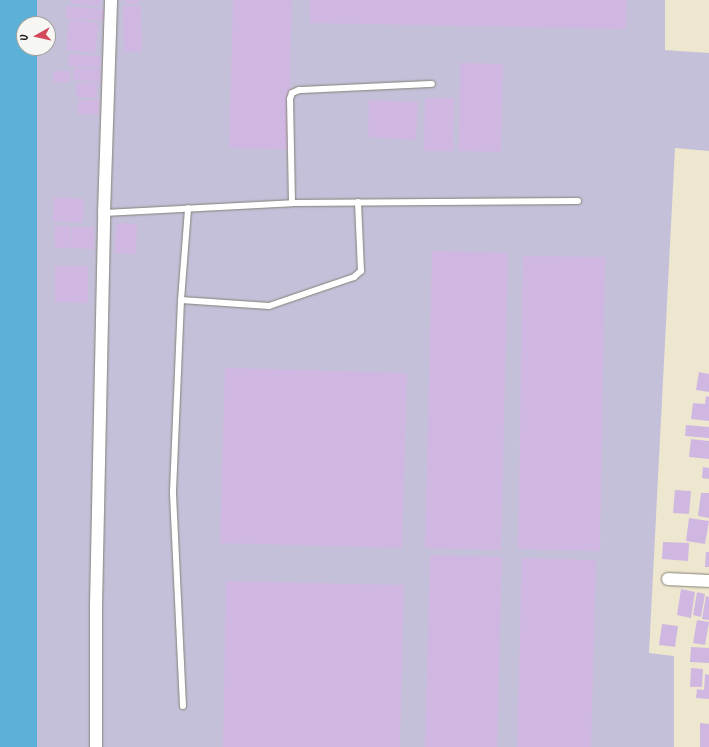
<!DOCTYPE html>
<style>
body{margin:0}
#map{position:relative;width:709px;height:747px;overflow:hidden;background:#eee7cf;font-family:Kalam,sans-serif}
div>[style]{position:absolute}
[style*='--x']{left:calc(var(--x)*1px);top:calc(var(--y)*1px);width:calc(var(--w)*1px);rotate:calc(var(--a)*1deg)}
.industrial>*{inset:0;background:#c5c0da}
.water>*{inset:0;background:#5cb1d8}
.building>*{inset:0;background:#d0b7e1}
.roads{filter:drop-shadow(0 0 1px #858276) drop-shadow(0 0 1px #858276)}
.lane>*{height:6px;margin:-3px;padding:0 3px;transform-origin:3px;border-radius:3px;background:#fff}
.street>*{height:12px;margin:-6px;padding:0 6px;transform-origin:6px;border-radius:6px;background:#fff}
span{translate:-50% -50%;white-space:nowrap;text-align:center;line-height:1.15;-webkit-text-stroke:3.5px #f6f6f2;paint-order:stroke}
.north{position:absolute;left:16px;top:16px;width:40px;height:40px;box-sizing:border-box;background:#f6f6f2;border:1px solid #9f9f9c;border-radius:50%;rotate:262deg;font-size:11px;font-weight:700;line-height:16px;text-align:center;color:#1c1c1c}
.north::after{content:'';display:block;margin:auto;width:14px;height:18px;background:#d1495b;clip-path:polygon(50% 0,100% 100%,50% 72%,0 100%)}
</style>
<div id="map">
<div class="industrial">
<div style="clip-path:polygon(37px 0,665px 0,665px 50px,709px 53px,709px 151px,675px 148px,649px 653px,674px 656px,674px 747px,37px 747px,37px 48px,48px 48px,48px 24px,37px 24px)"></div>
</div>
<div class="water">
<div style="clip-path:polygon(0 0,37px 0,37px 24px,24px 24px,24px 48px,37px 48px,37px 747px,0 747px)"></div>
</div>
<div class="building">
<div style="clip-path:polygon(71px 0,101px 0,100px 6px,71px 4px)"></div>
<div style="clip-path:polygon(125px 0,139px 0,139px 4px,125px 4px)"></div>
<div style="clip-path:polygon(233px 0,292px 0,288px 149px,229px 148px)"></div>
<div style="clip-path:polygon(310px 0,627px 0,626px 29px,310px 23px)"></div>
<div style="clip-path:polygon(66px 6px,110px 10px,109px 21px,66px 18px)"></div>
<div style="clip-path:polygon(123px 6px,141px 6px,142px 52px,124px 52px)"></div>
<div style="clip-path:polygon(69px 19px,99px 23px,95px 53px,66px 50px)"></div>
<div style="clip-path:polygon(69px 54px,101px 56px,100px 68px,68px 66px)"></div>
<div style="clip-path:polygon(460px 63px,503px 64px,501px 152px,459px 151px)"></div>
<div style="clip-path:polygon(74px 68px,101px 70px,100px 82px,73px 80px)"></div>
<div style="clip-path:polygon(53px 71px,70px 71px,70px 82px,53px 82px)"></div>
<div style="clip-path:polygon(76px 83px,97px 83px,97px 98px,76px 97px)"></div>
<div style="clip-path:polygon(425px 98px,454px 98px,453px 151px,424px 151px)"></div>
<div style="clip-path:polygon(78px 100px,99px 100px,99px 114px,78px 114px)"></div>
<div style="clip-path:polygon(369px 100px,418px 102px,416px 140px,368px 137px)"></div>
<div style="clip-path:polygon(54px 197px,84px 199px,83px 223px,53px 221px)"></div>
<div style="clip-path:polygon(116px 223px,137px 224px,136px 254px,115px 253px)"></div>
<div style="clip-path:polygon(54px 226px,70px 226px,71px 248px,55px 248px)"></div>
<div style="clip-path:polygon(72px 227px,94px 227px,94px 249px,71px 248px)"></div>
<div style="clip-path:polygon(432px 251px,508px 253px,501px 550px,425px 548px)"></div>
<div style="clip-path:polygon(523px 256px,605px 257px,600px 551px,518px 549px)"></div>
<div style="clip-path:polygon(55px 266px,88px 266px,88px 303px,55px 302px)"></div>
<div style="clip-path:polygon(225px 368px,407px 373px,402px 548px,220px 543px)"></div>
<div style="clip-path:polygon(699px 372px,709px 374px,709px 392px,696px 390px)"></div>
<div style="clip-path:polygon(706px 396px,709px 397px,709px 421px,691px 419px,693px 403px,705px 404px)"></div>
<div style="clip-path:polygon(686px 425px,709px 427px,709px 438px,685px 436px)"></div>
<div style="clip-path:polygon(691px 439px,709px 441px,709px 459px,689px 457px)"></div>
<div style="clip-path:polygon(703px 467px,709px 468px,709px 479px,702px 478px)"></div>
<div style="clip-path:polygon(675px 490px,691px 491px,689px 514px,673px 513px)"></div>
<div style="clip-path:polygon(701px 493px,709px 493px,709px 518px,698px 516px)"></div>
<div style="clip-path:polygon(689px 518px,709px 521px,705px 544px,686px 541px)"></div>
<div style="clip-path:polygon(663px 542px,689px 543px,688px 561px,662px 559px)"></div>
<div style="clip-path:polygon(706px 552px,709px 552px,709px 567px,705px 567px)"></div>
<div style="clip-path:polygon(430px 555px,502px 557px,497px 747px,425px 747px)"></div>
<div style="clip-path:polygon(522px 558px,596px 560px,591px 747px,517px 747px)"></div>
<div style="clip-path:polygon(226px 581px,404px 585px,400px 747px,223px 747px)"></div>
<div style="clip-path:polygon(681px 589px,695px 592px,691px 618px,677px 615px)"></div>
<div style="clip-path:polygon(697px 592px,705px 594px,701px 617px,693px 615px)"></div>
<div style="clip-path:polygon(706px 596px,709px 597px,709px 620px,702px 619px)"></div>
<div style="clip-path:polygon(697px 620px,709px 622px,705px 645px,693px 643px)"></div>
<div style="clip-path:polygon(662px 624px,678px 626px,675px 647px,659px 645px)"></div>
<div style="clip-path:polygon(691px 647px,709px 648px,709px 663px,690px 662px)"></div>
<div style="clip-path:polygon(691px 668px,703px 669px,702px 687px,690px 687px)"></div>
<div style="clip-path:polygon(705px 674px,709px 675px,709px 699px,696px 698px,697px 689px,704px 690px)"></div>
<div style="clip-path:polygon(700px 723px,709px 724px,709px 747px,700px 747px)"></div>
</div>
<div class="roads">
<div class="lane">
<div style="--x:292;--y:203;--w:104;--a:-91.1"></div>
<div style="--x:290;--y:99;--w:6;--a:-72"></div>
<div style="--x:292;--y:93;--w:8;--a:-23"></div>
<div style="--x:299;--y:90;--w:133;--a:-2.6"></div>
<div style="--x:104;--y:213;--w:188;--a:-3"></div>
<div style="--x:292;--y:203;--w:286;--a:-0.4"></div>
<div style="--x:181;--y:300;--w:88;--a:3.9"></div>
<div style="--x:269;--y:306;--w:90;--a:-18.8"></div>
<div style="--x:354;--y:277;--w:9;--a:-41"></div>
<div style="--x:361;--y:271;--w:69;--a:-92.5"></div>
<div style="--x:183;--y:706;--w:215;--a:-92.7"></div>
<div style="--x:173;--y:491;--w:191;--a:-87.6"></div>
<div style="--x:181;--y:300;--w:92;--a:-85.6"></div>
</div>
<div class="street">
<div style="--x:668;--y:579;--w:41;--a:2.8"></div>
<div style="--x:96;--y:747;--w:141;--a:-90"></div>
<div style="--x:96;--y:606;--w:393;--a:-88.8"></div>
<div style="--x:104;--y:213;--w:213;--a:-88.1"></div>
</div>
</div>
<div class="north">U</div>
</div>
